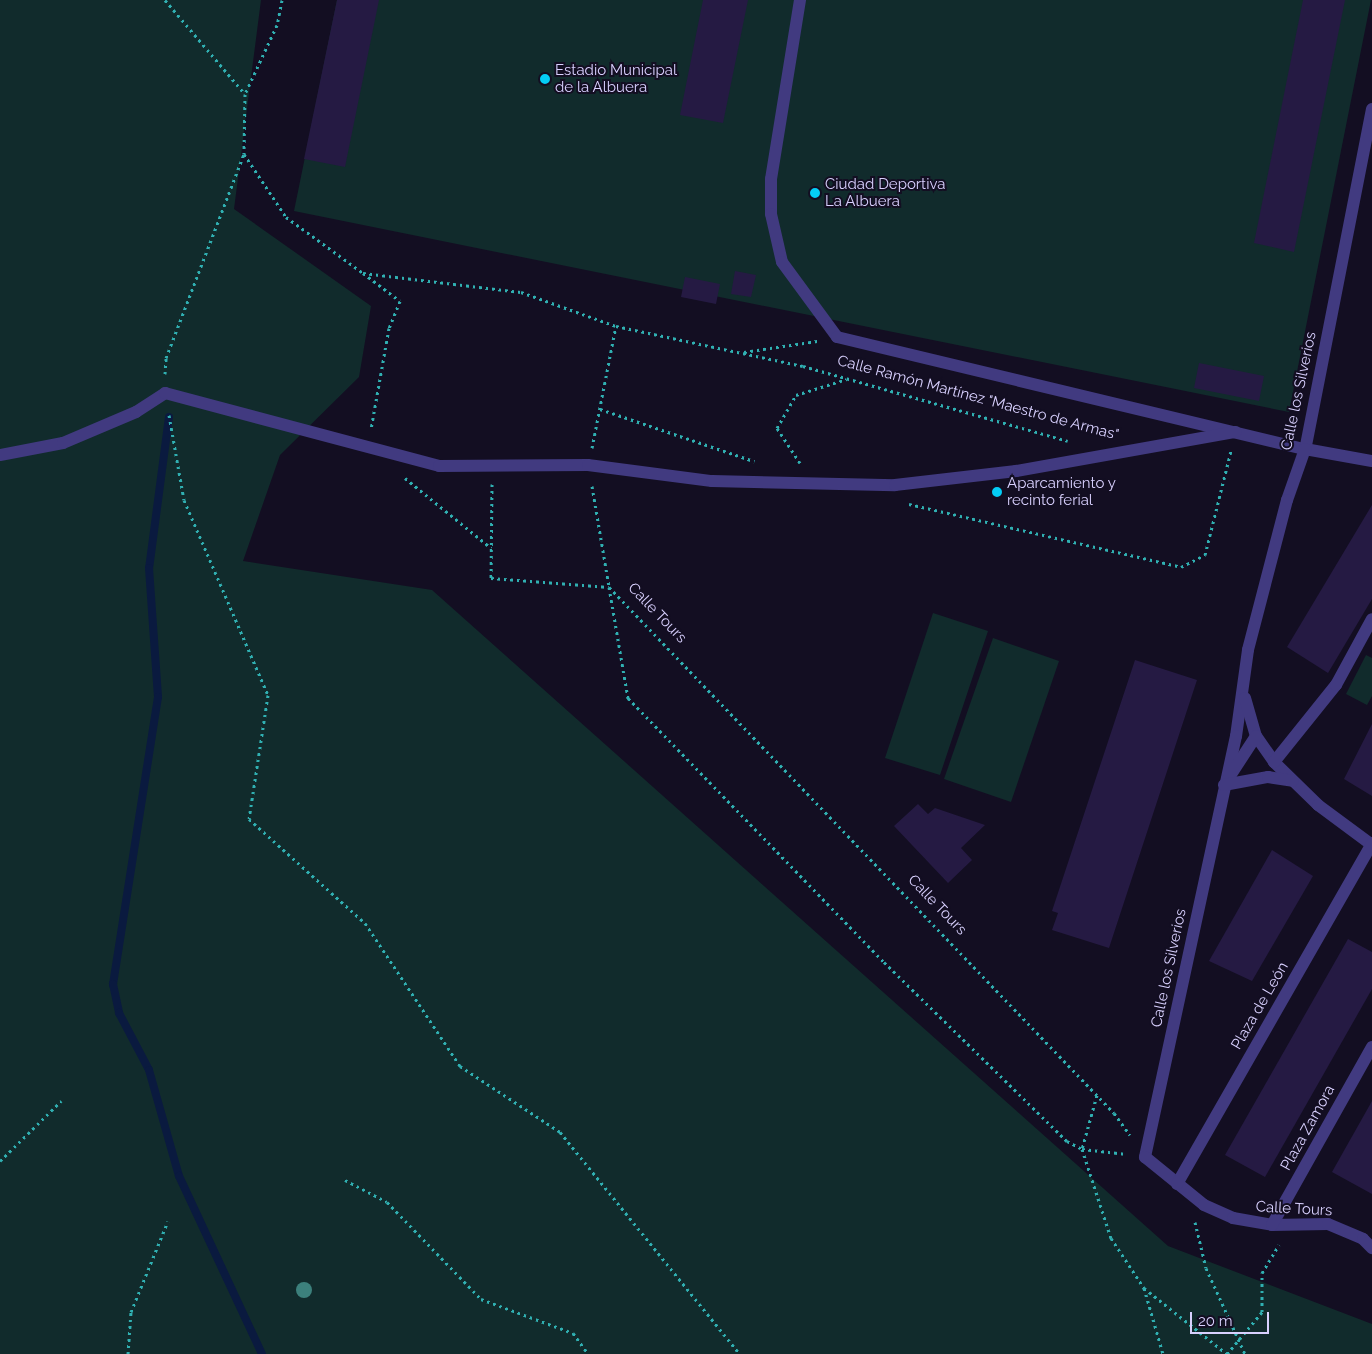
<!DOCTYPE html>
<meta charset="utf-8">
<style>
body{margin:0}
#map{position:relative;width:1372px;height:1354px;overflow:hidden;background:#130e22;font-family:Raleway,sans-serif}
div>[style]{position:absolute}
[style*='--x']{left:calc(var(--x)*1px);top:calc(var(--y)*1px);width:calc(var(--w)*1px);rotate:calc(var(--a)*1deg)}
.green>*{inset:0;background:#112b2c}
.stream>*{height:8px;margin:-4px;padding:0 4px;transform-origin:4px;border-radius:4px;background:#0a1a3f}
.building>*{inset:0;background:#251a43}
.path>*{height:3px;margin-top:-1.5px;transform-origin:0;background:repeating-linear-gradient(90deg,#30b0b2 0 2.5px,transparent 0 6.5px)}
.minor>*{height:12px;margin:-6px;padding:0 6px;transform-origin:6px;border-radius:6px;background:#413a80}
.trees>*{width:16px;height:16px;margin:-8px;border-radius:50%;background:#3c807c}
.dots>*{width:14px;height:14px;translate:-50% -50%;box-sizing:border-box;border:2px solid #130e22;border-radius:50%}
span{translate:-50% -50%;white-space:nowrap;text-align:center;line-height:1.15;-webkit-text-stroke:4px #130e22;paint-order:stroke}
.poi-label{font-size:15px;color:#d8d0fe}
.left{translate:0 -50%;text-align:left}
.street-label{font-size:15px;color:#d8d0fe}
.scale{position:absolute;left:1190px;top:1312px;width:79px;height:22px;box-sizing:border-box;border:2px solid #d8d0fe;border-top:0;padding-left:6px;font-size:15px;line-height:18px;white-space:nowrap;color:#d8d0fe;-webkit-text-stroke:4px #130e22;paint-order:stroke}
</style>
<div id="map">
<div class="green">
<div style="clip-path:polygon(0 0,261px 0,234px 209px,371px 306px,359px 377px,280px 455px,243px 561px,432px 590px,1168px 1246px,1372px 1324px,1372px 1354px,0 1354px)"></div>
<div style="clip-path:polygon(337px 0,1371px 0,1289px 412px,294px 211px)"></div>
<div style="clip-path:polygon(933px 613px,988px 631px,940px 775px,885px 758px)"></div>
<div style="clip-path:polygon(993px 638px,1059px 661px,1011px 802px,944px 779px)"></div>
<div style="clip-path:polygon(1366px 655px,1372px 658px,1372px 696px,1367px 705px,1346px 694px)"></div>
</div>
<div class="stream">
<div style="--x:169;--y:417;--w:152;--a:97.5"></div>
<div style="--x:149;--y:568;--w:129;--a:86"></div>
<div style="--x:158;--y:697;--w:291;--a:98.9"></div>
<div style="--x:113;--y:984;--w:30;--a:78"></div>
<div style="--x:119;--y:1013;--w:64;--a:62.2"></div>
<div style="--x:149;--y:1070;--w:110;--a:74.2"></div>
<div style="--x:179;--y:1176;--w:196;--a:65"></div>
</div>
<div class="building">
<div style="clip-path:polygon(337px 0,379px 0,345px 167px,304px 159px)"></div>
<div style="clip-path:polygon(703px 0,748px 0,723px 123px,680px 115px)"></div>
<div style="clip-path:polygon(1303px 0,1345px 0,1294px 252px,1254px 243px)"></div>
<div style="clip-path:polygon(735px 271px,756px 275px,751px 297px,731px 294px)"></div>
<div style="clip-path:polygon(685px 277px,720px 284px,716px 304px,681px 297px)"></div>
<div style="clip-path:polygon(1199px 363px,1264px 376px,1259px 401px,1194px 388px)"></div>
<div style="clip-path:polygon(1372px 505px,1372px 599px,1328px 673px,1287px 647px)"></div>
<div style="clip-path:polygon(1135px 660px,1197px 680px,1109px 948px,1052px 930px,1058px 913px,1052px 911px)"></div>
<div style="clip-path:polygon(1372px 724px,1372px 796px,1344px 779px)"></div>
<div style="clip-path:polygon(918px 804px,928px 814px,935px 808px,985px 825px,961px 848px,972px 860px,948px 883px,894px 826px)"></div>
<div style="clip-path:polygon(1272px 850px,1313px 876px,1252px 981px,1209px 961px)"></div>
<div style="clip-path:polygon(1348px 939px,1372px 952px,1372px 989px,1265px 1177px,1225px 1155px)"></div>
<div style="clip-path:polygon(1372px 1101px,1372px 1194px,1332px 1172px)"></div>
</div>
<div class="path">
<div style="--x:165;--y:0;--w:123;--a:49.6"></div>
<div style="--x:282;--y:0;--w:25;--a:101"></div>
<div style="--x:277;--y:25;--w:76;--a:114.9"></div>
<div style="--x:245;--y:94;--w:60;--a:91"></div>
<div style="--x:244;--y:154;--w:76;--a:56.3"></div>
<div style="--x:286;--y:217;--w:95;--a:36"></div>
<div style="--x:363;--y:273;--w:159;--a:6.9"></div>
<div style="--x:521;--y:292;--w:101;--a:19.7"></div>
<div style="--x:616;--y:326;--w:191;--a:12.1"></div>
<div style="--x:803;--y:366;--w:275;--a:15.8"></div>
<div style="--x:363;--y:273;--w:46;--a:37.1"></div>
<div style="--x:400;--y:301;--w:29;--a:112"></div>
<div style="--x:389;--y:328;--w:103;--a:100.1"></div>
<div style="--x:744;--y:352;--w:74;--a:-8.6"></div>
<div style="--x:165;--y:374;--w:16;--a:-86"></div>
<div style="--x:166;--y:358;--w:218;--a:-69.1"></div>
<div style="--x:600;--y:409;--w:163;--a:18.7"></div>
<div style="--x:169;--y:415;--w:86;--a:80"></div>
<div style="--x:184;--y:500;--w:212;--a:66.7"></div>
<div style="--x:268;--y:695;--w:125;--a:98.7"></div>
<div style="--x:249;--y:819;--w:156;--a:41.9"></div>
<div style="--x:365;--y:923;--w:172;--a:56.4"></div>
<div style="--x:460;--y:1066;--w:120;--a:33.4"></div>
<div style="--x:560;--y:1132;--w:286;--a:51"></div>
<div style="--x:592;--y:448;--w:124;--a:-78.9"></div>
<div style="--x:800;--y:463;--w:42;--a:-123.3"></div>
<div style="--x:777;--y:428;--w:38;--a:-60"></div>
<div style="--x:796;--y:395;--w:53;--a:-17.4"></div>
<div style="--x:405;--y:478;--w:111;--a:39.1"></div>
<div style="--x:492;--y:484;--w:94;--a:90.6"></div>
<div style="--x:491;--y:578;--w:118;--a:4.4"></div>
<div style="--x:609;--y:587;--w:113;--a:80.3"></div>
<div style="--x:628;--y:698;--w:368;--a:45.9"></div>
<div style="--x:884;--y:962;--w:256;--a:44.4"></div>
<div style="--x:1067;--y:1141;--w:17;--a:28"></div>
<div style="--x:1082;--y:1149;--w:45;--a:6.3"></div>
<div style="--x:592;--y:486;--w:102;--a:80.4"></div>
<div style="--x:609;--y:587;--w:729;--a:46.17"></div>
<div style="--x:1114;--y:1113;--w:27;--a:54"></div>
<div style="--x:909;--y:504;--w:279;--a:13"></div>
<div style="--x:1181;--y:567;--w:27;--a:-27"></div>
<div style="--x:1205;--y:555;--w:107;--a:-76"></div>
<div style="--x:1097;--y:1095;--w:56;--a:105.5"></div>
<div style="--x:1082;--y:1149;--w:94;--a:72"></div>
<div style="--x:1111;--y:1238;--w:60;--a:56.6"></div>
<div style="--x:1144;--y:1288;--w:69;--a:73.9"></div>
<div style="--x:0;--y:1161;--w:86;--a:-44.5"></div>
<div style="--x:345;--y:1180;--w:47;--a:27.6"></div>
<div style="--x:387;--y:1202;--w:135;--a:45.9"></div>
<div style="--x:481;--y:1299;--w:98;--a:20.3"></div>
<div style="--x:573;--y:1333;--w:26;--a:54"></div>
<div style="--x:1195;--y:1222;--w:47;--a:76.6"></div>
<div style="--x:1206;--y:1268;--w:94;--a:65.6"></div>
<div style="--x:1144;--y:1288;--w:106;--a:38.5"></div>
<div style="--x:128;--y:1354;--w:42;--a:-85.9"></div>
<div style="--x:131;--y:1312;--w:98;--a:-67.9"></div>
<div style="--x:1227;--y:1354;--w:55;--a:-50.2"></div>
<div style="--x:1262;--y:1312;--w:39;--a:-90"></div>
<div style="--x:1262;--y:1273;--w:33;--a:-59"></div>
</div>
<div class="minor">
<div style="--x:800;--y:0;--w:181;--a:99.2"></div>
<div style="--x:771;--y:179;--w:35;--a:90"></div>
<div style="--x:771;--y:214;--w:49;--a:77.1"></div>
<div style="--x:782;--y:262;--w:93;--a:53.7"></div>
<div style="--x:837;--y:337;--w:481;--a:13.5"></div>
<div style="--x:1305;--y:449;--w:68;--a:10.2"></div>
<div style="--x:1372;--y:109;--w:347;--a:101.1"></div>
<div style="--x:1305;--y:449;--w:54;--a:109.4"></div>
<div style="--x:1287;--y:500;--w:155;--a:104.6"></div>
<div style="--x:1248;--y:650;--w:87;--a:97.9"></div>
<div style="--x:1236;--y:736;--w:431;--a:102.2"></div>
<div style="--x:1145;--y:1157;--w:76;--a:39.1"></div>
<div style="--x:1204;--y:1205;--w:32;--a:24"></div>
<div style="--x:1233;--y:1218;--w:40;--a:10"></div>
<div style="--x:1272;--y:1225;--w:56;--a:-1"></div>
<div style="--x:1328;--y:1224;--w:38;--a:23"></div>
<div style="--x:1363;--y:1239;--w:13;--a:45"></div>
<div style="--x:0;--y:455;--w:64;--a:-10.8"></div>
<div style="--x:63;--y:443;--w:79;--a:-23"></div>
<div style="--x:136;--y:412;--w:35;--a:-33"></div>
<div style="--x:165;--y:393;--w:284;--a:14.9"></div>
<div style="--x:439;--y:466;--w:149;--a:-0.4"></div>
<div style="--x:588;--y:465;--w:125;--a:7.4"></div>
<div style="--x:712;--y:481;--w:183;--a:1.3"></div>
<div style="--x:895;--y:485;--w:122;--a:-6.6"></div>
<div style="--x:1016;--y:471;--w:223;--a:-10.1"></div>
<div style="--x:1245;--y:698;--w:40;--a:74"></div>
<div style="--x:1256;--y:736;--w:32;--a:55"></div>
<div style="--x:1274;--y:762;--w:62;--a:44.3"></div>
<div style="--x:1318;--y:805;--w:67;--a:36.5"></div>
<div style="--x:1274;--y:762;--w:99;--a:-51.2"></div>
<div style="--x:1336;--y:685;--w:75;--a:-61.4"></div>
<div style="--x:1228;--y:779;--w:51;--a:-56.9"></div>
<div style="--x:1224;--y:785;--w:45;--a:-10.3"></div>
<div style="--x:1268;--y:777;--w:25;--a:9"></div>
<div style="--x:1177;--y:1184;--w:393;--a:-60.2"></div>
<div style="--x:1272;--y:1225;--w:204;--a:-60.7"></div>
</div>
<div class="trees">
<div style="left:304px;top:1290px"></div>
</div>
<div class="dots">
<div style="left:545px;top:79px;background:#04cdf6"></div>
<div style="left:815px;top:193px;background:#04cdf6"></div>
<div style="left:997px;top:492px;background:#04cdf6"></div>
</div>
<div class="poi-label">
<span class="left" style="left:555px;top:79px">Estadio Municipal<br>de la Albuera</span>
<span class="left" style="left:825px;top:193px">Ciudad Deportiva<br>La Albuera</span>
<span class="left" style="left:1007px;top:492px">Aparcamiento y<br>recinto ferial</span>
</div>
<div class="street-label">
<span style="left:1299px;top:391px;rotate:-78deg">Calle los Silverios</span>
<span style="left:978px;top:398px;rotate:15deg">Calle Ramón Martínez "Maestro de Armas"</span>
<span style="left:657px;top:613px;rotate:46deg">Calle Tours</span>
<span style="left:937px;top:905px;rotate:46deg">Calle Tours</span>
<span style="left:1169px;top:968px;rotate:-78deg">Calle los Silverios</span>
<span style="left:1260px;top:1006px;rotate:-60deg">Plaza de León</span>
<span style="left:1308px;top:1128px;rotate:-61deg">Plaza Zamora</span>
<span style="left:1294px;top:1209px;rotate:3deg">Calle Tours</span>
</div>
<div class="scale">20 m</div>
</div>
